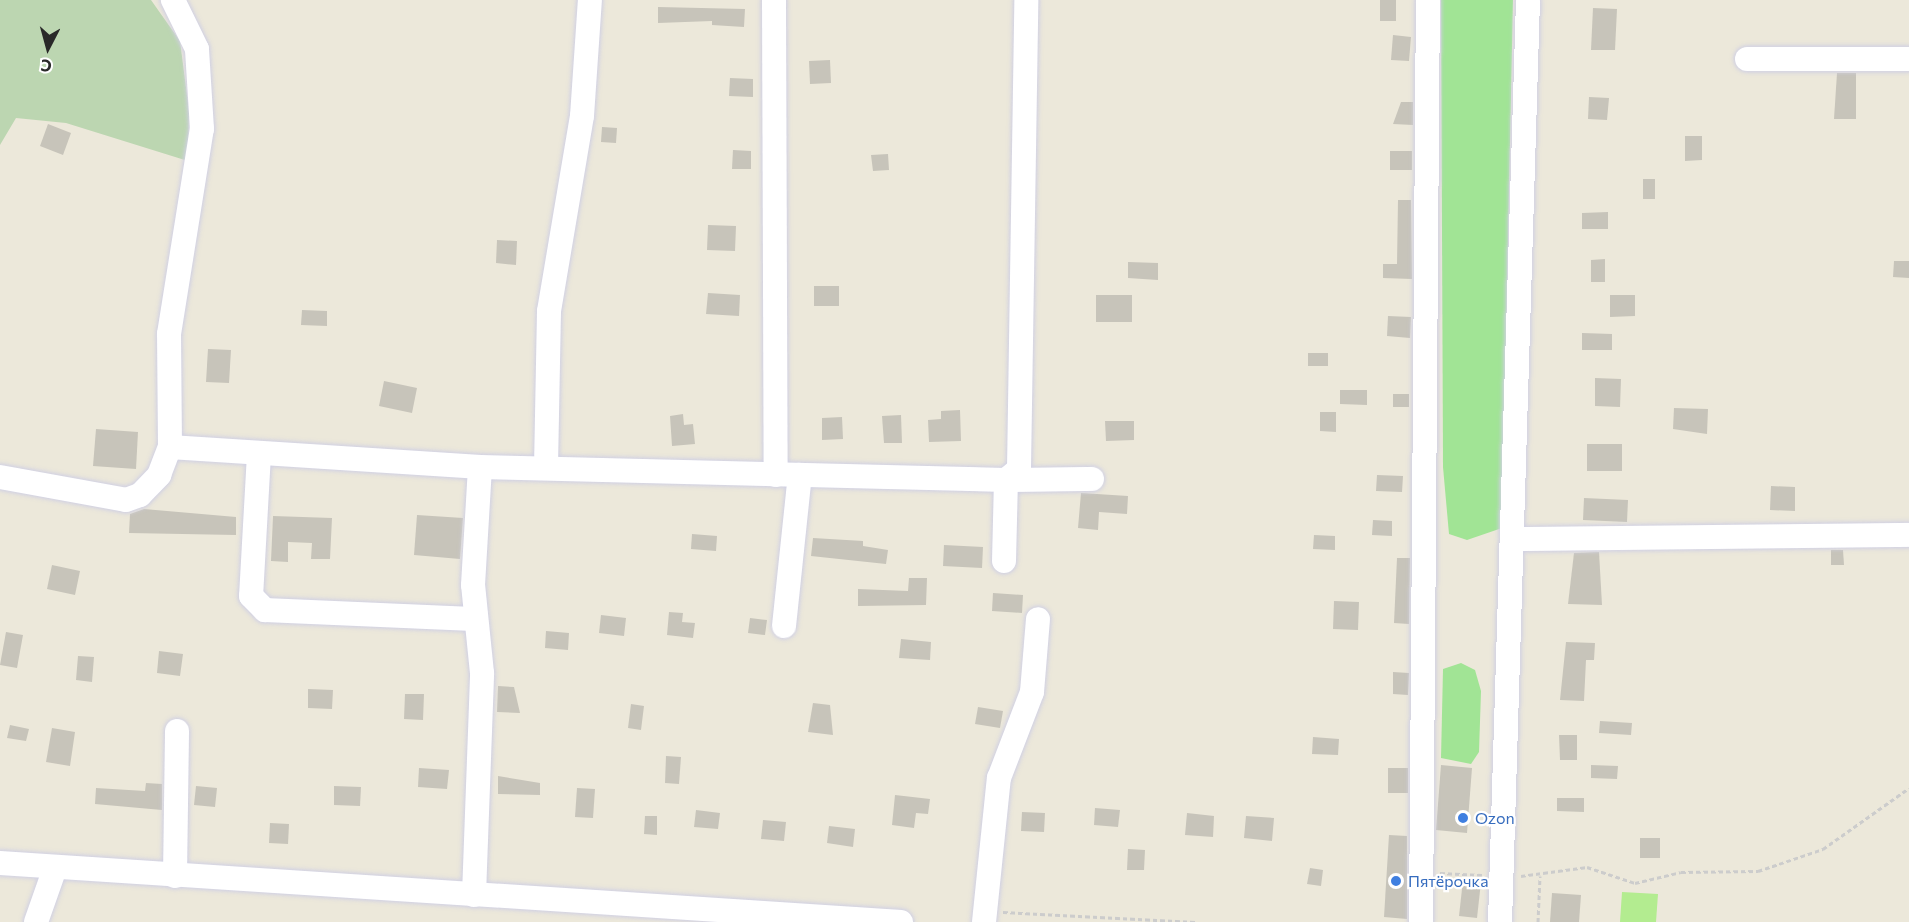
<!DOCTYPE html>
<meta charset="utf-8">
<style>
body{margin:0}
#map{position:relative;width:1909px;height:922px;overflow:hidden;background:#ece8da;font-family:Commissioner,sans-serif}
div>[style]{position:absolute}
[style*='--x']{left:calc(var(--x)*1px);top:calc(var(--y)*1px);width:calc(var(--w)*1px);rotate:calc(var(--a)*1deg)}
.green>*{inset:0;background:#a1e495}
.cemetery>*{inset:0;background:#bcd6b1}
.pitch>*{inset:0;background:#b3ec90}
.building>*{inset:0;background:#c7c4ba}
.path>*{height:3px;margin-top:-1.5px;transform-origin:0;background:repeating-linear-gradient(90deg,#ccc 0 4.5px,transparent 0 7.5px)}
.roads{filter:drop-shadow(0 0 2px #d0d0e3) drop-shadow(0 0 2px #d0d0e3)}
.minor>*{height:24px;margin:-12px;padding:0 12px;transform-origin:12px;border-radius:12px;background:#fff}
.dots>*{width:16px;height:16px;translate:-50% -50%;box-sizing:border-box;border:3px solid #fff;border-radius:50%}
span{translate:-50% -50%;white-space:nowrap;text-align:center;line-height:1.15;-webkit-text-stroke:4.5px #fff;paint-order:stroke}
.shop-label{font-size:16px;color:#366cbe}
.left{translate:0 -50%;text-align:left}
.north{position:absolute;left:18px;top:18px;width:60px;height:60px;-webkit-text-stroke:4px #fff;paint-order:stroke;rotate:186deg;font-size:16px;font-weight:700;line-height:24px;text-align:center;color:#292929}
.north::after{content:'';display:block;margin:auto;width:21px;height:27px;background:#292929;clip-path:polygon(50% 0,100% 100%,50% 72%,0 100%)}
</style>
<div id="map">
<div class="green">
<div style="clip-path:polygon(1441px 0,1513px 0,1502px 528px,1467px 540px,1449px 534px,1443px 467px)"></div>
<div style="clip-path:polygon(1461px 663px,1475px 670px,1481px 691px,1479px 752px,1471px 764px,1441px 758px,1443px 669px)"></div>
</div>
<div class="cemetery">
<div style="clip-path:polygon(0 0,151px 0,180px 41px,189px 111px,188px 161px,66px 123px,16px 118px,0 145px)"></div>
</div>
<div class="pitch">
<div style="clip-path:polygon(1622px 892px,1658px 894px,1656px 922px,1620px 922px)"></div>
</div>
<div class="building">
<div style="clip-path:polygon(1380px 0,1396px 0,1396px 21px,1380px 21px)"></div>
<div style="clip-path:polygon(658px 7px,745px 9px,744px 27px,712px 25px,712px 21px,658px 23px)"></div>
<div style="clip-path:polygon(1593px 8px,1617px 9px,1615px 50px,1591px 50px)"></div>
<div style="clip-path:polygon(1393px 35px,1411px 37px,1409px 61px,1391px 60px)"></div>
<div style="clip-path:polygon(830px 60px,831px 83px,810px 84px,809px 61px)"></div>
<div style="clip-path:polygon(1837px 73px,1856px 73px,1856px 119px,1834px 119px)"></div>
<div style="clip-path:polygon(730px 78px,753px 79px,753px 97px,729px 96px)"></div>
<div style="clip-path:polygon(1589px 97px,1609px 98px,1607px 120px,1588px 119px)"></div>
<div style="clip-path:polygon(1401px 102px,1413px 102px,1413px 125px,1393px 124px)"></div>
<div style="clip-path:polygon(48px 124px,71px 133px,63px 155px,40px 146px)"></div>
<div style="clip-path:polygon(602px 127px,617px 128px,616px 143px,601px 142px)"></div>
<div style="clip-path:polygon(1685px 136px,1702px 136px,1702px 160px,1685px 161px)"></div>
<div style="clip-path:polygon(733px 150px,751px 151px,751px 169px,732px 169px)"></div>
<div style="clip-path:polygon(1390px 151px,1412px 151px,1412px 170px,1390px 170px)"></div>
<div style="clip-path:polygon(888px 154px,889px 170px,873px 171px,871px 155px)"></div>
<div style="clip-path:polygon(1643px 179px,1655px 179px,1655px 199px,1643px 199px)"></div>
<div style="clip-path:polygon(1398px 200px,1411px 200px,1412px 279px,1383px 278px,1383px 264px,1397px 264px)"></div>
<div style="clip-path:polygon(1608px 212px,1608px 229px,1582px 229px,1582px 213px)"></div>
<div style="clip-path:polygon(708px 225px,736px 226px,735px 251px,707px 250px)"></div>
<div style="clip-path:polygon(497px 240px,517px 241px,516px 265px,496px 263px)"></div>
<div style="clip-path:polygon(1605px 259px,1605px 282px,1591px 282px,1591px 260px)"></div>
<div style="clip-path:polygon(1894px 261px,1909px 261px,1909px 278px,1893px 277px)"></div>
<div style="clip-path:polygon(1128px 262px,1158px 263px,1158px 280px,1128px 278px)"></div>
<div style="clip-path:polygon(814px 286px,839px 286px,839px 306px,814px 306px)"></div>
<div style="clip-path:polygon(708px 293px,740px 295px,739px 316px,706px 314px)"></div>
<div style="clip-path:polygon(1096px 295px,1132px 295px,1132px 322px,1096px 322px)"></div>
<div style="clip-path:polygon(1610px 295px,1635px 295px,1635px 316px,1610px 317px)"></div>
<div style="clip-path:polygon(302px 310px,327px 311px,327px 326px,301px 325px)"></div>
<div style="clip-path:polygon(1388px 316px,1411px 317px,1410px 338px,1387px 336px)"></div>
<div style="clip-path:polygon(1582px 333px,1612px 334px,1612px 350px,1582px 350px)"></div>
<div style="clip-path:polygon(208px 349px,231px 350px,229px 383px,206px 382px)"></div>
<div style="clip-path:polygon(1308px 353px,1328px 353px,1328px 366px,1308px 366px)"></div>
<div style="clip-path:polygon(1595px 378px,1621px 379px,1620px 407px,1595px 406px)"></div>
<div style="clip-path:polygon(384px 381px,417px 388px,412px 413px,379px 406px)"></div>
<div style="clip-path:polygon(1340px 390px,1367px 390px,1367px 405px,1340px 404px)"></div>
<div style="clip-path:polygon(1393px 394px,1409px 394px,1409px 407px,1393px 407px)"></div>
<div style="clip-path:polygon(1674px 408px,1708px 409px,1707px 434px,1673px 429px)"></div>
<div style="clip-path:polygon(960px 410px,961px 441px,929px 442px,928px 420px,941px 419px,941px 411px)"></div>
<div style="clip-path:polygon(1320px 412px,1336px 412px,1336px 432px,1320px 431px)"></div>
<div style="clip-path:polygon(683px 414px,684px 425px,693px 424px,695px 444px,672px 446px,670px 416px)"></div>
<div style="clip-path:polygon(901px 415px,902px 443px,884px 443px,882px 416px)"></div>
<div style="clip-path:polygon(842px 417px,843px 439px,822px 440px,822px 418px)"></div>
<div style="clip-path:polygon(1105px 421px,1134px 421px,1134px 440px,1106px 441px)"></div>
<div style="clip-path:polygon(96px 429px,138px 432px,136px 469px,93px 466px)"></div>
<div style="clip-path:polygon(1587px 444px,1622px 444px,1622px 471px,1587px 471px)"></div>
<div style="clip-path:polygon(1377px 475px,1403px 476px,1402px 492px,1376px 491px)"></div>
<div style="clip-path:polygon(1771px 486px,1795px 487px,1795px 511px,1770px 510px)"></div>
<div style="clip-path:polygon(1081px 493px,1128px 496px,1127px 514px,1099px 512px,1098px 530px,1078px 528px)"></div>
<div style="clip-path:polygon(1584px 498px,1628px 500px,1627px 522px,1583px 520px)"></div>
<div style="clip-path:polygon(144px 509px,236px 517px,236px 535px,129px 533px,130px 514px)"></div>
<div style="clip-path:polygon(417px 515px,463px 518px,460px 559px,414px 555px)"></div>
<div style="clip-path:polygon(273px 516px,332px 518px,330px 559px,311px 559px,312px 543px,288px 542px,288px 562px,271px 561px)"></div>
<div style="clip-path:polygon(1373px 520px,1392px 521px,1392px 536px,1372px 535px)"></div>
<div style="clip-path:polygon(692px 534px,717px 536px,716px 551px,691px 549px)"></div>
<div style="clip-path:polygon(1314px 535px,1335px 536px,1335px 550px,1313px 549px)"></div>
<div style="clip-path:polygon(813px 538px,863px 541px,863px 546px,888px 550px,886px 564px,811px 556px)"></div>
<div style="clip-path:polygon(944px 545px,983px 547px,982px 568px,943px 566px)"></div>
<div style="clip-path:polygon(1831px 550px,1843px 550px,1844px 565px,1831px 565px)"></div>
<div style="clip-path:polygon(1599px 552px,1602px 605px,1568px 604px,1574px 553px)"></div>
<div style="clip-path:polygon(1397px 558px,1410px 558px,1409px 624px,1394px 623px)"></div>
<div style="clip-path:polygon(52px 565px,80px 571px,75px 595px,47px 589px)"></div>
<div style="clip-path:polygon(909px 578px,927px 578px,926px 605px,858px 606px,858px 589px,908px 591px)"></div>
<div style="clip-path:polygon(993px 593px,1023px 595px,1022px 613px,992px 611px)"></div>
<div style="clip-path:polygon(1334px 601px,1359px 602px,1358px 630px,1333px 629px)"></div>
<div style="clip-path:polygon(669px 612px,683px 613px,682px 622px,695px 623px,693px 638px,667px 635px)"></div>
<div style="clip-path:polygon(601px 615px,626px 618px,624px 636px,599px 633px)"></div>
<div style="clip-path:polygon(750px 618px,767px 620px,765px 635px,748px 633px)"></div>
<div style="clip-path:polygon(546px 631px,569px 633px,568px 650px,545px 648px)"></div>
<div style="clip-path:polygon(6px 632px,23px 635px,17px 668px,0 665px)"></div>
<div style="clip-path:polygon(901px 639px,931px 642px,930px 660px,899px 658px)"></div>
<div style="clip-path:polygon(1566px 642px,1595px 643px,1594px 660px,1586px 660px,1584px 701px,1560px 700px)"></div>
<div style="clip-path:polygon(159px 651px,183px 654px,180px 676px,157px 673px)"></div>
<div style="clip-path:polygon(78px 656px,94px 657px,92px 682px,76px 680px)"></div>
<div style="clip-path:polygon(1393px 672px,1409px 673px,1408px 695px,1393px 694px)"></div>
<div style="clip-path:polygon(498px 686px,514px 687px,520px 713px,497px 712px)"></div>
<div style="clip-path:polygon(308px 689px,333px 690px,332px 709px,308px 708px)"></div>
<div style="clip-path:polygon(405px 694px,424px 694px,423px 720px,404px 719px)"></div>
<div style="clip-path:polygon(813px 703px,830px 705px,833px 735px,808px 732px)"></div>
<div style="clip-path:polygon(631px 704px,644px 706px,641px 730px,628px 728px)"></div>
<div style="clip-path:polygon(978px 707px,1003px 711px,1000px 728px,975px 724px)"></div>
<div style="clip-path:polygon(1600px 721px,1632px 723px,1631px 735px,1599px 733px)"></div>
<div style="clip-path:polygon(10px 725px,29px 729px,26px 741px,7px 738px)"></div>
<div style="clip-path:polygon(52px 728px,75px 732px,70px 766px,46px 762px)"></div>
<div style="clip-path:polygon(1559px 735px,1577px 735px,1577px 760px,1560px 760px)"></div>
<div style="clip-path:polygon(1313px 737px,1339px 739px,1338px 755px,1312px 754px)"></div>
<div style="clip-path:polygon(666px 756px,681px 757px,679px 784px,665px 783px)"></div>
<div style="clip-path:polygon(1441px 765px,1472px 768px,1467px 833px,1436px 830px)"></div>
<div style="clip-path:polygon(1591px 765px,1618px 766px,1617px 779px,1591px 778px)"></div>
<div style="clip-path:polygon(419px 768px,449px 770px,447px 789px,418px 787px)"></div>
<div style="clip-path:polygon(1388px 768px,1408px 768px,1408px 793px,1388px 793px)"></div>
<div style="clip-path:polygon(498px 776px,540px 783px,540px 795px,498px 794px)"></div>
<div style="clip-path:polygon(146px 783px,162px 784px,162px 810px,95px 804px,96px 788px,145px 791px)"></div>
<div style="clip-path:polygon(196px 786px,217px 788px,215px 807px,194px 805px)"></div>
<div style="clip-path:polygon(334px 786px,361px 787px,360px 806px,334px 805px)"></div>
<div style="clip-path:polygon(577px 788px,595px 789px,593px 818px,575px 817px)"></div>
<div style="clip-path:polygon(895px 795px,930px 799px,928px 814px,916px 813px,914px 828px,892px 825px)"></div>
<div style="clip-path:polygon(1557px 798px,1584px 798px,1584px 812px,1557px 811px)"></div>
<div style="clip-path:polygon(1095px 808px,1120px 810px,1118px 827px,1094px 825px)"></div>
<div style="clip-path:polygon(696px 810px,720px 813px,718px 829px,694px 827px)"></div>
<div style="clip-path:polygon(1022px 812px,1045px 813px,1044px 832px,1021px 831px)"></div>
<div style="clip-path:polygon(1187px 813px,1214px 816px,1213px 837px,1185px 835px)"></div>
<div style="clip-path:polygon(645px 816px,657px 816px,657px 835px,644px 834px)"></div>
<div style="clip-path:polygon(1246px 816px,1274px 818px,1272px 841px,1244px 838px)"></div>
<div style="clip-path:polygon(763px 820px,786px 822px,784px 841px,761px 839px)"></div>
<div style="clip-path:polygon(270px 823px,289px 824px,288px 844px,269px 843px)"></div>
<div style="clip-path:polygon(829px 826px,855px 829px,853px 847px,827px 843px)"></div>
<div style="clip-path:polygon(1389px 835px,1407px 836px,1407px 919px,1384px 917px)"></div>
<div style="clip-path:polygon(1640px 838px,1660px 838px,1660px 858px,1640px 858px)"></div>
<div style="clip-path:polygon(1128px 849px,1145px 850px,1144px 870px,1127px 870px)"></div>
<div style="clip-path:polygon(1310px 868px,1323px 870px,1321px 886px,1307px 884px)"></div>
<div style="clip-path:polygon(1463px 880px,1481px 882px,1477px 918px,1459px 916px)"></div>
<div style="clip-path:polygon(1552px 893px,1581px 895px,1579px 922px,1550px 922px)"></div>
</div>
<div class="path">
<div style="--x:1440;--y:873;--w:42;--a:2.7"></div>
<div style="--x:1521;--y:876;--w:67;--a:-7.8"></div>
<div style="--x:1587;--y:867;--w:51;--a:18.4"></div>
<div style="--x:1635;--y:883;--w:47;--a:-13.4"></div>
<div style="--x:1681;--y:872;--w:77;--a:-0.7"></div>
<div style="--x:1758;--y:871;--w:69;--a:-18.7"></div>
<div style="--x:1823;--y:849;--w:105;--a:-35.3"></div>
<div style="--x:1003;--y:912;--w:193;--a:3"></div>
<div style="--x:1538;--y:922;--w:46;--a:-87.5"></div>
</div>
<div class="roads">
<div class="minor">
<div style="--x:774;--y:0;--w:475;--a:89.8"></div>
<div style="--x:1747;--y:59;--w:162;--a:0"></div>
<div style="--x:170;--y:447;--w:311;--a:3.7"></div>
<div style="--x:480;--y:467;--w:526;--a:1.42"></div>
<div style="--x:1006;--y:480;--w:17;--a:-40"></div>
<div style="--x:1019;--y:469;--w:469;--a:-89.1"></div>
<div style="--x:259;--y:454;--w:142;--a:93.2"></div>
<div style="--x:251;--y:596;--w:20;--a:45"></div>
<div style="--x:265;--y:610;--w:208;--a:2.5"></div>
<div style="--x:546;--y:467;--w:156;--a:-88.9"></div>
<div style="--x:549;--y:311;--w:198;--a:-80.4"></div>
<div style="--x:582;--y:116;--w:116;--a:-86.1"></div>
<div style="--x:0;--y:477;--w:128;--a:10.3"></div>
<div style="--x:126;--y:500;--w:15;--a:-20"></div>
<div style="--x:140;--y:495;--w:28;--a:-46"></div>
<div style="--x:159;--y:475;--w:30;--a:-69"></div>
<div style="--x:170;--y:447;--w:113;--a:-90.5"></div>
<div style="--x:169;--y:334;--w:208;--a:-80.9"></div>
<div style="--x:202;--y:129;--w:80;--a:-93.6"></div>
<div style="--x:197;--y:49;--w:55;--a:-116.1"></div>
<div style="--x:1515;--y:539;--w:394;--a:-0.6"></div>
<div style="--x:1004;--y:561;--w:81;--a:-88.6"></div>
<div style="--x:1006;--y:480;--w:86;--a:-0.7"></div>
<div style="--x:784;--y:626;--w:152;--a:-84"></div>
<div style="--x:0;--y:863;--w:903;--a:3.75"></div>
<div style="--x:175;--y:876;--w:145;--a:-89.2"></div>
<div style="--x:474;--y:895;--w:222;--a:-87.9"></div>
<div style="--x:482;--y:673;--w:88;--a:-95.8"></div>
<div style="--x:473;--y:585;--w:118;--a:-86.6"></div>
<div style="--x:36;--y:922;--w:57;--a:-70.6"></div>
<div style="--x:984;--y:922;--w:145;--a:-84.1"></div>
<div style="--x:999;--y:778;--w:92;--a:-69"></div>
<div style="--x:1032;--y:692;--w:73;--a:-85.3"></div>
<div style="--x:1421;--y:922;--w:922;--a:-89.57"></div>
<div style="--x:1500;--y:922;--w:922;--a:-88.26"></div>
</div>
</div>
<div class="dots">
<div style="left:1463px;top:818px;background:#3f7fe0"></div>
<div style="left:1396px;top:881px;background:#3f7fe0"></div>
</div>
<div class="shop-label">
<span class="left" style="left:1475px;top:818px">Ozon</span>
<span class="left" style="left:1408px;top:881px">Пятёрочка</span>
</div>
<div class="north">С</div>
</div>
